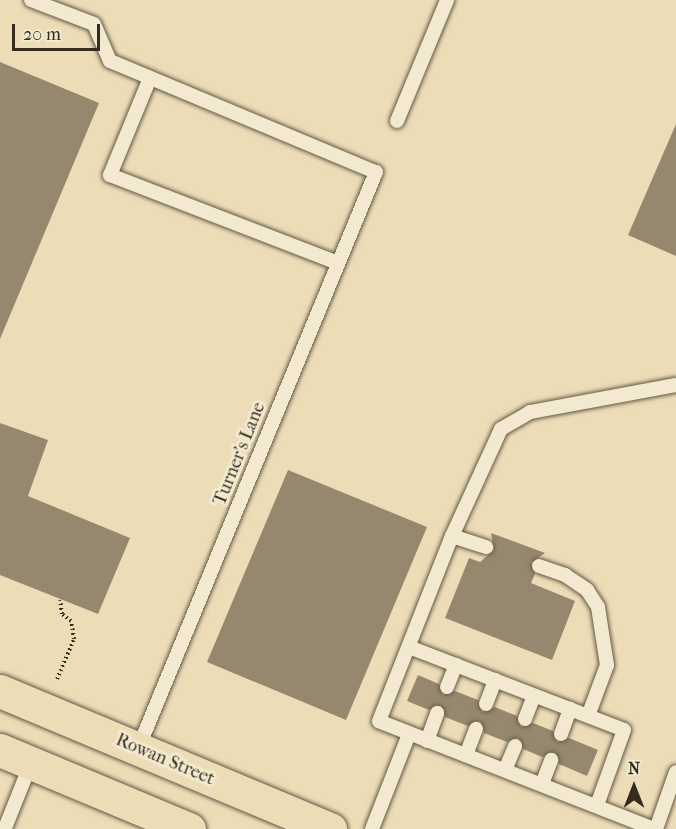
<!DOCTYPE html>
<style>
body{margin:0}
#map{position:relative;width:676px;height:829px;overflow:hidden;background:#edddb7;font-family:"IM FELL French Canon",serif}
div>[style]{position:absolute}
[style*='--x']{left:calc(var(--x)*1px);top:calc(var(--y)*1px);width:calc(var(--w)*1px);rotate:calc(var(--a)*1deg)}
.building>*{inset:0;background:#95886e}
.path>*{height:4px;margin-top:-2px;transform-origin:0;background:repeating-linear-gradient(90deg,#352c1f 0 1.5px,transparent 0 4.5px)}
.roads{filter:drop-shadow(0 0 2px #635845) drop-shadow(0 0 2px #635845)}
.lane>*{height:14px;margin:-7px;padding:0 7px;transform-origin:7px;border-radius:7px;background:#f3e9d0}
.primary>*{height:33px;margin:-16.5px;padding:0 16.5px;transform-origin:16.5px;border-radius:16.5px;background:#edddb7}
span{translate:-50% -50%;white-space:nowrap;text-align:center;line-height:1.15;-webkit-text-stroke:6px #f3e9d0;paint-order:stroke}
.street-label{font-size:18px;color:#352c1f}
.north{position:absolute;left:604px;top:757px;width:60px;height:60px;-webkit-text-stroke:4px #f3e9d0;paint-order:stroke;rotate:0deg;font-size:16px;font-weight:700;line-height:24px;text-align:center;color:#352c1f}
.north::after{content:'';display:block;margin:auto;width:21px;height:27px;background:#352c1f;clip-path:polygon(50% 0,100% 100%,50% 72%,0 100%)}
.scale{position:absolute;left:12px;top:24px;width:88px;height:27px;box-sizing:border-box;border:3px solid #352c1f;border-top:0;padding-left:8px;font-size:18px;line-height:21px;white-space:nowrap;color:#352c1f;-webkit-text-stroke:4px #f3e9d0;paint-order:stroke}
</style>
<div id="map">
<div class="building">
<div style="clip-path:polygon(0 62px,99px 103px,0 339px)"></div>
<div style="clip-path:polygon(676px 124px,676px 256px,628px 235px)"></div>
<div style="clip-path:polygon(0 423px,48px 440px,28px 496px,130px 538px,98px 614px,0 575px)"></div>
<div style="clip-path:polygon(288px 470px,427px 527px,346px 720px,207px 662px)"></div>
<div style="clip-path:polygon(491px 533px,545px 553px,531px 563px,535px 574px,531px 583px,575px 601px,552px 660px,445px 618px,469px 558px,480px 562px,494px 550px)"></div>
<div style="clip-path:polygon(418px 675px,439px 684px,443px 695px,455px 691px,478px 700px,482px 712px,495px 707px,517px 716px,521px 727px,533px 723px,553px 731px,557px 742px,569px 738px,598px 750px,587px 776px,559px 764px,555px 752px,542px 757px,523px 749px,518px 738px,507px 742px,484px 733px,480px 721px,468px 726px,445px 717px,441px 705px,429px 710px,407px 701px)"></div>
</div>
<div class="path">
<div style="--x:57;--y:679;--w:43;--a:-67"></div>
<div style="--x:74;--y:639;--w:18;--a:-99"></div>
<div style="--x:71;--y:621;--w:11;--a:-142"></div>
<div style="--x:62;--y:614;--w:14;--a:-98"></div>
</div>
<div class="roads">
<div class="lane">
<div style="--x:31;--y:0;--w:67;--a:20.9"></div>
<div style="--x:94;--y:24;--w:40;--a:66.6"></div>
<div style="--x:110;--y:61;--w:288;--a:22.7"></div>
<div style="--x:376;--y:172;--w:624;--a:112.42"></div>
<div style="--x:150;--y:78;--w:105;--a:112.4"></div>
<div style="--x:110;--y:175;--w:244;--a:21.1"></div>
<div style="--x:397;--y:121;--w:131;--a:-67.5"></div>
<div style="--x:452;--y:536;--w:36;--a:18"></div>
<div style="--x:539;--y:566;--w:28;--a:19"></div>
<div style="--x:565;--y:575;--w:27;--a:34"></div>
<div style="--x:587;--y:590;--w:20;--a:57"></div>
<div style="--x:598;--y:607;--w:59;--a:81.2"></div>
<div style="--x:607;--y:665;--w:54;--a:110.4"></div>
<div style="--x:409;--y:647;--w:230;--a:21.1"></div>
<div style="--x:624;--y:730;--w:80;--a:109.8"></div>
<div style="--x:447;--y:687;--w:24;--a:-68"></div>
<div style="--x:486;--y:704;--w:26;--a:-69"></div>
<div style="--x:525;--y:719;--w:25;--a:-69"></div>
<div style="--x:561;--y:734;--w:27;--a:-70"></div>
<div style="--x:427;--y:741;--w:30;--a:-70"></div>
<div style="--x:466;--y:755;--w:28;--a:-69"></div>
<div style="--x:505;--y:770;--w:26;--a:-67"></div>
<div style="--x:542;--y:784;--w:26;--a:-69"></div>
<div style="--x:5;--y:828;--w:70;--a:-68.2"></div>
<div style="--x:372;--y:829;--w:102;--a:-68.7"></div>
<div style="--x:654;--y:829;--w:295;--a:-158.6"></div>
<div style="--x:379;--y:721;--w:199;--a:-68.5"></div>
<div style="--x:452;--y:536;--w:118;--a:-65.4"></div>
<div style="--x:501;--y:429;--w:34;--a:-30"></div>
<div style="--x:530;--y:412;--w:148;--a:-10.5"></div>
<div style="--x:656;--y:829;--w:60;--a:-70.7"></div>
</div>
<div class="primary">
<div style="--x:0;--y:691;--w:358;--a:22.7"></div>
<div style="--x:0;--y:750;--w:205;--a:22.7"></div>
</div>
</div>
<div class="street-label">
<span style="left:240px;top:454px;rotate:-68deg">Turner's Lane</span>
<span style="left:165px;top:760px;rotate:23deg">Rowan Street</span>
</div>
<div class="north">N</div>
<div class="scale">20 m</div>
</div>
